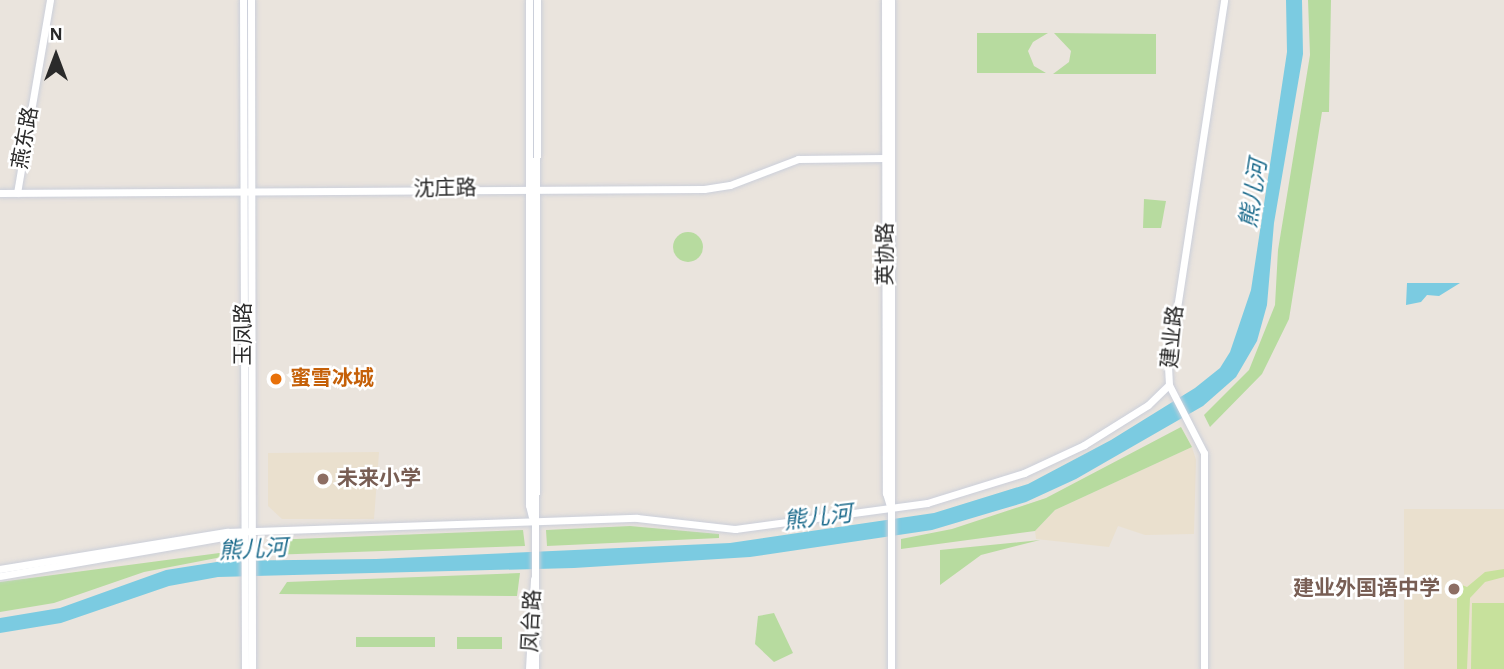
<!DOCTYPE html>
<meta charset="utf-8">
<style>
body{margin:0}
#map{position:relative;width:1504px;height:669px;overflow:hidden;background:#eae4dd;font-family:"Alegreya Sans","Noto Sans SC",sans-serif}
div>[style]{position:absolute}
[style*='--x']{left:calc(var(--x)*1px);top:calc(var(--y)*1px);width:calc(var(--w)*1px);rotate:calc(var(--a)*1deg)}
.education>*{inset:0;background:#eae0ce}
.green>*{inset:0;background:#b7db9f}
.round{border-radius:50%}
.pitch>*{inset:0;background:#c7e19c}
.water>*{inset:0;background:#7bcbe1}
.roads{filter:drop-shadow(0 0 2px #cbcfda) drop-shadow(0 0 2px #cbcfda)}
.minor>*{height:7px;margin:-3.5px;padding:0 3.5px;transform-origin:3.5px;border-radius:3.5px;background:#fff}
.dots>*{width:19px;height:19px;translate:-50% -50%;box-sizing:border-box;border:4px solid #fff;border-radius:50%}
span{translate:-50% -50%;white-space:nowrap;text-align:center;line-height:1.15;-webkit-text-stroke:5px #fff;paint-order:stroke}
.street-label{font-size:21px;color:#2a2a2a}
.food-label{font-size:21px;color:#c56008;font-weight:700}
.left{translate:0 -50%;text-align:left}
.education-label{font-size:21px;color:#785e54;font-weight:700}
.right{translate:-100% -50%;text-align:right}
.water-label{font-size:23px;color:#1c6b8c;font-style:italic}
.north{position:absolute;left:21px;top:21px;width:70px;height:70px;-webkit-text-stroke:5px #fff;paint-order:stroke;rotate:0deg;font-size:19px;font-weight:700;line-height:28px;text-align:center;color:#2a2a2a}
.north::after{content:'';display:block;margin:auto;width:24px;height:32px;background:#2a2a2a;clip-path:polygon(50% 0,100% 100%,50% 72%,0 100%)}
</style>
<div id="map">
<div class="education">
<div style="clip-path:polygon(1192px 447px,1196px 460px,1194px 534px,1145px 535px,1118px 526px,1109px 547px,1036px 539px,1035px 531px,1055px 510px)"></div>
<div style="clip-path:polygon(379px 452px,374px 519px,282px 519px,268px 506px,268px 453px)"></div>
<div style="clip-path:polygon(1404px 509px,1504px 509px,1504px 669px,1404px 669px)"></div>
</div>
<div class="green">
<div style="clip-path:polygon(1308px 0,1331px 0,1329px 112px,1322px 112px,1289px 319px,1262px 374px,1210px 427px,1204px 415px,1249px 370px,1275px 305px,1278px 250px,1310px 55px)"></div>
<div style="clip-path:polygon(977px 33px,1048px 33px,1033px 42px,1028px 51px,1034px 66px,1046px 73px,977px 73px)"></div>
<div style="clip-path:polygon(1054px 33px,1156px 34px,1156px 74px,1053px 74px,1069px 62px,1071px 51px)"></div>
<div style="clip-path:polygon(1144px 199px,1166px 201px,1161px 228px,1143px 228px)"></div>
<div class="round" style="left:673px;top:232px;width:30px;height:30px"></div>
<div style="clip-path:polygon(1181px 427px,1192px 447px,1055px 510px,1035px 531px,901px 549px,901px 539px,952px 529px,1046px 498px)"></div>
<div style="clip-path:polygon(630px 526px,719px 534px,719px 538px,547px 546px,546px 530px)"></div>
<div style="clip-path:polygon(523px 530px,525px 546px,269px 555px,270px 540px)"></div>
<div style="clip-path:polygon(1040px 540px,981px 555px,940px 585px,940px 550px)"></div>
<div style="clip-path:polygon(227px 552px,227px 556px,144px 572px,54px 603px,0 612px,0 582px)"></div>
<div style="clip-path:polygon(520px 573px,517px 596px,279px 594px,287px 582px)"></div>
<div style="clip-path:polygon(774px 613px,793px 653px,774px 662px,755px 644px,758px 616px)"></div>
<div style="clip-path:polygon(356px 637px,435px 637px,435px 647px,356px 647px)"></div>
<div style="clip-path:polygon(457px 637px,502px 637px,502px 649px,457px 649px)"></div>
</div>
<div class="pitch">
<div style="clip-path:polygon(1504px 569px,1504px 577px,1485px 582px,1470px 598px,1467px 669px,1457px 669px,1457px 583px,1467px 587px,1485px 572px)"></div>
<div style="clip-path:polygon(1472px 603px,1504px 603px,1504px 669px,1471px 669px)"></div>
</div>
<div class="water">
<div style="clip-path:polygon(1286px 0,1302px 0,1303px 54px,1274px 223px,1267px 305px,1257px 341px,1236px 377px,1203px 406px,1076px 479px,1026px 502px,932px 530px,750px 557px,574px 568px,218px 577px,169px 586px,61px 623px,0 633px,0 618px,60px 608px,166px 570px,223px 561px,376px 559px,730px 543px,934px 513px,1028px 484px,1111px 440px,1195px 388px,1220px 368px,1230px 352px,1251px 290px,1287px 52px)"></div>
<div style="clip-path:polygon(1407px 283px,1460px 283px,1439px 296px,1427px 295px,1421px 302px,1406px 305px)"></div>
</div>
<div class="roads">
<div class="minor">
<div style="--x:243;--y:0;--w:669;--a:89.83"></div>
<div style="--x:251;--y:0;--w:669;--a:89.91"></div>
<div style="--x:529;--y:0;--w:505;--a:90"></div>
<div style="--x:529;--y:505;--w:12;--a:76"></div>
<div style="--x:885;--y:0;--w:493;--a:89.9"></div>
<div style="--x:886;--y:493;--w:14;--a:73"></div>
<div style="--x:891;--y:0;--w:669;--a:90"></div>
<div style="--x:0;--y:193;--w:704;--a:-0.33"></div>
<div style="--x:704;--y:189;--w:26;--a:-9"></div>
<div style="--x:730;--y:185;--w:73;--a:-20.9"></div>
<div style="--x:798;--y:159;--w:87;--a:-0.7"></div>
<div style="--x:17;--y:193;--w:196;--a:-80.3"></div>
<div style="--x:0;--y:569;--w:230;--a:-9.3"></div>
<div style="--x:227;--y:532;--w:410;--a:-2"></div>
<div style="--x:637;--y:518;--w:99;--a:6.4"></div>
<div style="--x:735;--y:529;--w:194;--a:-7.7"></div>
<div style="--x:927;--y:503;--w:102;--a:-17.2"></div>
<div style="--x:1024;--y:473;--w:66;--a:-25"></div>
<div style="--x:1084;--y:445;--w:75;--a:-32"></div>
<div style="--x:1148;--y:405;--w:29;--a:-44"></div>
<div style="--x:0;--y:576;--w:245;--a:-9.9"></div>
<div style="--x:529;--y:669;--w:90;--a:-86.8"></div>
<div style="--x:535;--y:669;--w:669;--a:-89.83"></div>
<div style="--x:1204;--y:669;--w:216;--a:-90"></div>
<div style="--x:1204;--y:453;--w:76;--a:-117.2"></div>
<div style="--x:1169;--y:385;--w:18;--a:-93"></div>
<div style="--x:1168;--y:367;--w:371;--a:-81.3"></div>
</div>
</div>
<div class="dots">
<div style="left:276px;top:379px;background:#e8710a"></div>
<div style="left:323px;top:479px;background:#8d6e63"></div>
<div style="left:1454px;top:589px;background:#8d6e63"></div>
</div>
<div class="street-label">
<span style="left:26px;top:138px;rotate:-80deg">燕东路</span>
<span style="left:445px;top:189px;rotate:-1deg">沈庄路</span>
<span style="left:886px;top:254px;rotate:-90deg">英协路</span>
<span style="left:244px;top:334px;rotate:-90deg">玉凤路</span>
<span style="left:1173px;top:337px;rotate:-84deg">建业路</span>
<span style="left:532px;top:621px;rotate:-87deg">凤台路</span>
</div>
<div class="food-label">
<span class="left" style="left:290px;top:379px">蜜雪冰城</span>
</div>
<div class="education-label">
<span class="left" style="left:337px;top:479px">未来小学</span>
<span class="right" style="left:1440px;top:589px">建业外国语中学</span>
</div>
<div class="water-label">
<span style="left:1255px;top:194px;rotate:-81deg">熊儿河</span>
<span style="left:818px;top:519px;rotate:-7deg">熊儿河</span>
<span style="left:253px;top:551px;rotate:-3deg">熊儿河</span>
</div>
<div class="north">N</div>
</div>
